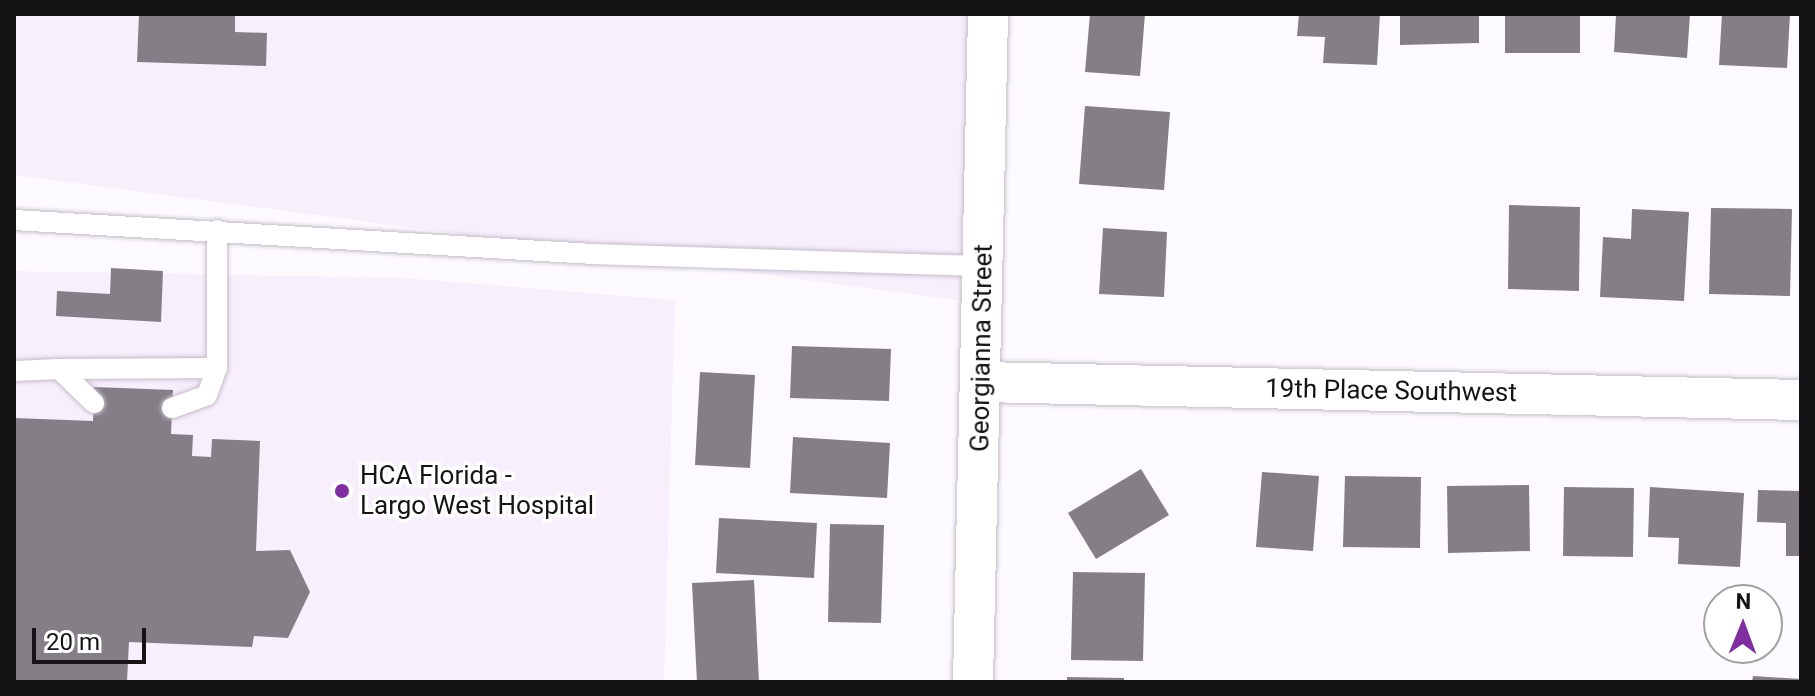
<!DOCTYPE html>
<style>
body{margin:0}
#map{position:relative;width:1815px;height:696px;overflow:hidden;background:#fdfaff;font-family:Roboto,sans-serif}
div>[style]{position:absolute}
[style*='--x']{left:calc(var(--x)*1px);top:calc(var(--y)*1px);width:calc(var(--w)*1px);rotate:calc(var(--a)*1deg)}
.built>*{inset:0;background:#f8effd}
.building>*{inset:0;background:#847e87}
.roads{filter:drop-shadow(0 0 2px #c4bdc8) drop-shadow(0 0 2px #c4bdc8)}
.lane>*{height:20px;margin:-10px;padding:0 10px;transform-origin:10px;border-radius:10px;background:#fff}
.street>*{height:40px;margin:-20px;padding:0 20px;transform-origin:20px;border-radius:20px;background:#fff}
.dots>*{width:22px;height:22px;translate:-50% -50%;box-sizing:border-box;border:4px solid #fff;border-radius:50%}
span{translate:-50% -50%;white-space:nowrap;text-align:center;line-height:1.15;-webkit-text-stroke:7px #fff;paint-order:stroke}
.street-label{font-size:26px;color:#161317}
.poi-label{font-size:26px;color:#161317}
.left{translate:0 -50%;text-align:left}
.frame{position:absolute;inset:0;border:16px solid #161317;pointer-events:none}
.north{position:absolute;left:1703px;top:584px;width:80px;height:80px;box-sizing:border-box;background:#fff;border:2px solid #a2a1a2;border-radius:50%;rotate:1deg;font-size:22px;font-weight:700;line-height:32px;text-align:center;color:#161317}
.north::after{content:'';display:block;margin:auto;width:28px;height:36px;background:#7f2f9f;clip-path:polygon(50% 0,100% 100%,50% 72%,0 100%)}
.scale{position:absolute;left:32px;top:628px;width:114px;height:36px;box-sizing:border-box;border:4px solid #161317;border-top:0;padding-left:10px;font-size:24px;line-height:28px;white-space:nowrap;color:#161317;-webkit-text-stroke:6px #fff;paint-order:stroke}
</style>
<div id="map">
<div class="built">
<div style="clip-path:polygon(14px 14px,968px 14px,963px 301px,14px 175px)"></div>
<div style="clip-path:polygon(14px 271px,404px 278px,675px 300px,664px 682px,14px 682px)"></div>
</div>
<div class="building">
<div style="clip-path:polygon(139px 14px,235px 14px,235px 32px,267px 33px,266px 66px,137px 62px)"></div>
<div style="clip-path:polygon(1090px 14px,1145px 14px,1140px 76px,1085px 72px)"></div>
<div style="clip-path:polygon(1299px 14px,1380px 14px,1377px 65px,1323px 63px,1325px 37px,1297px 36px)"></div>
<div style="clip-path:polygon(1400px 14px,1479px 14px,1479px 43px,1400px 45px)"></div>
<div style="clip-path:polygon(1505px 14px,1580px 14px,1580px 53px,1505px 53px)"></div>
<div style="clip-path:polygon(1616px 14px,1690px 14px,1687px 58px,1614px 52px)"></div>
<div style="clip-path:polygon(1722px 14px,1790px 14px,1787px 68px,1719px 65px)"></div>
<div style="clip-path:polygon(1085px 106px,1170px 112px,1164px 190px,1079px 184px)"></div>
<div style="clip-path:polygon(1509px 205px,1580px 207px,1579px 291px,1508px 289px)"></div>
<div style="clip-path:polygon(1711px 208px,1792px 209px,1790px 296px,1709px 294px)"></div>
<div style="clip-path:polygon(1632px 209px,1689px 212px,1684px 301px,1600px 297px,1603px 237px,1631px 239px)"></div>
<div style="clip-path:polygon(1103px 228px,1167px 232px,1164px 297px,1099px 294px)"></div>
<div style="clip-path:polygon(111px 268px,163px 271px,161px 322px,56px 316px,57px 291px,110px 294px)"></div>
<div style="clip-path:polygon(792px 346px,891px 349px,889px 401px,790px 398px)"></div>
<div style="clip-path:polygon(700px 372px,755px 375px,750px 468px,695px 465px)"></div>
<div style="clip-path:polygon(94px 387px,173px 390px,171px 434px,193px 435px,192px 456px,211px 457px,212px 439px,260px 441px,256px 551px,290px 550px,310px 592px,288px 638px,254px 636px,252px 647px,129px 642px,127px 682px,14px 682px,14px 418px,93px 421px)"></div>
<div style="clip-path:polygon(793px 437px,890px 443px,887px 498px,790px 493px)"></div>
<div style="clip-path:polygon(1141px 469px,1169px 515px,1096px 559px,1068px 513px)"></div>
<div style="clip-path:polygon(1262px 472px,1319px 476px,1313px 551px,1256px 547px)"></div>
<div style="clip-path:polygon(1345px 476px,1421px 477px,1420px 548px,1343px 547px)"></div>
<div style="clip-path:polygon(1529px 485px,1530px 551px,1448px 553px,1447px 486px)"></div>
<div style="clip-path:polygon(1564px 487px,1634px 488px,1633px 557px,1563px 556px)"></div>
<div style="clip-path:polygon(1650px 487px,1744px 493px,1740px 567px,1678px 564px,1679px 538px,1648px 537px)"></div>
<div style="clip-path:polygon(1758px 490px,1801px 491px,1801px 556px,1786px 556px,1786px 523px,1757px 522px)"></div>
<div style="clip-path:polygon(719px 518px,817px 523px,814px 578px,716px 573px)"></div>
<div style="clip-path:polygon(830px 524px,884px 525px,881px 623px,828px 622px)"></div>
<div style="clip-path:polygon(1073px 572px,1145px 573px,1143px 661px,1071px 660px)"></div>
<div style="clip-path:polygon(754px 580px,759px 682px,697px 682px,692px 583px)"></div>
<div style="clip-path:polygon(1753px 676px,1801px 679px,1801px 682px,1752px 682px)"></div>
<div style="clip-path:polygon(1067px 677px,1124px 678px,1124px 682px,1067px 682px)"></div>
</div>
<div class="roads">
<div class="lane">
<div style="--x:14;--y:220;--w:580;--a:3.36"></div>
<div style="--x:593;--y:254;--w:391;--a:1.8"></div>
<div style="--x:59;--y:369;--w:158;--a:-0.4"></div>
<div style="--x:14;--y:371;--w:45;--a:-2.5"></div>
<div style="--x:59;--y:369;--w:49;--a:44.2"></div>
<div style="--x:172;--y:408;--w:37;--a:-20"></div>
<div style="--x:207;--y:395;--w:29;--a:-70"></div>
<div style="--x:217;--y:368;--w:138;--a:-90"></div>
</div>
<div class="street">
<div style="--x:982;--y:382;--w:819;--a:1.26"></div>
<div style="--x:973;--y:682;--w:668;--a:-88.71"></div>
</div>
</div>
<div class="dots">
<div style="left:342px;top:491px;background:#7f2f9f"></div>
</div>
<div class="street-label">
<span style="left:982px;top:348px;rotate:-89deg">Georgianna Street</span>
<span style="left:1391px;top:391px;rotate:1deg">19th Place Southwest</span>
</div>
<div class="poi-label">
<span class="left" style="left:360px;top:491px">HCA Florida -<br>Largo West Hospital</span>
</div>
<div class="frame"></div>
<div class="north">N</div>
<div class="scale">20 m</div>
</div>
